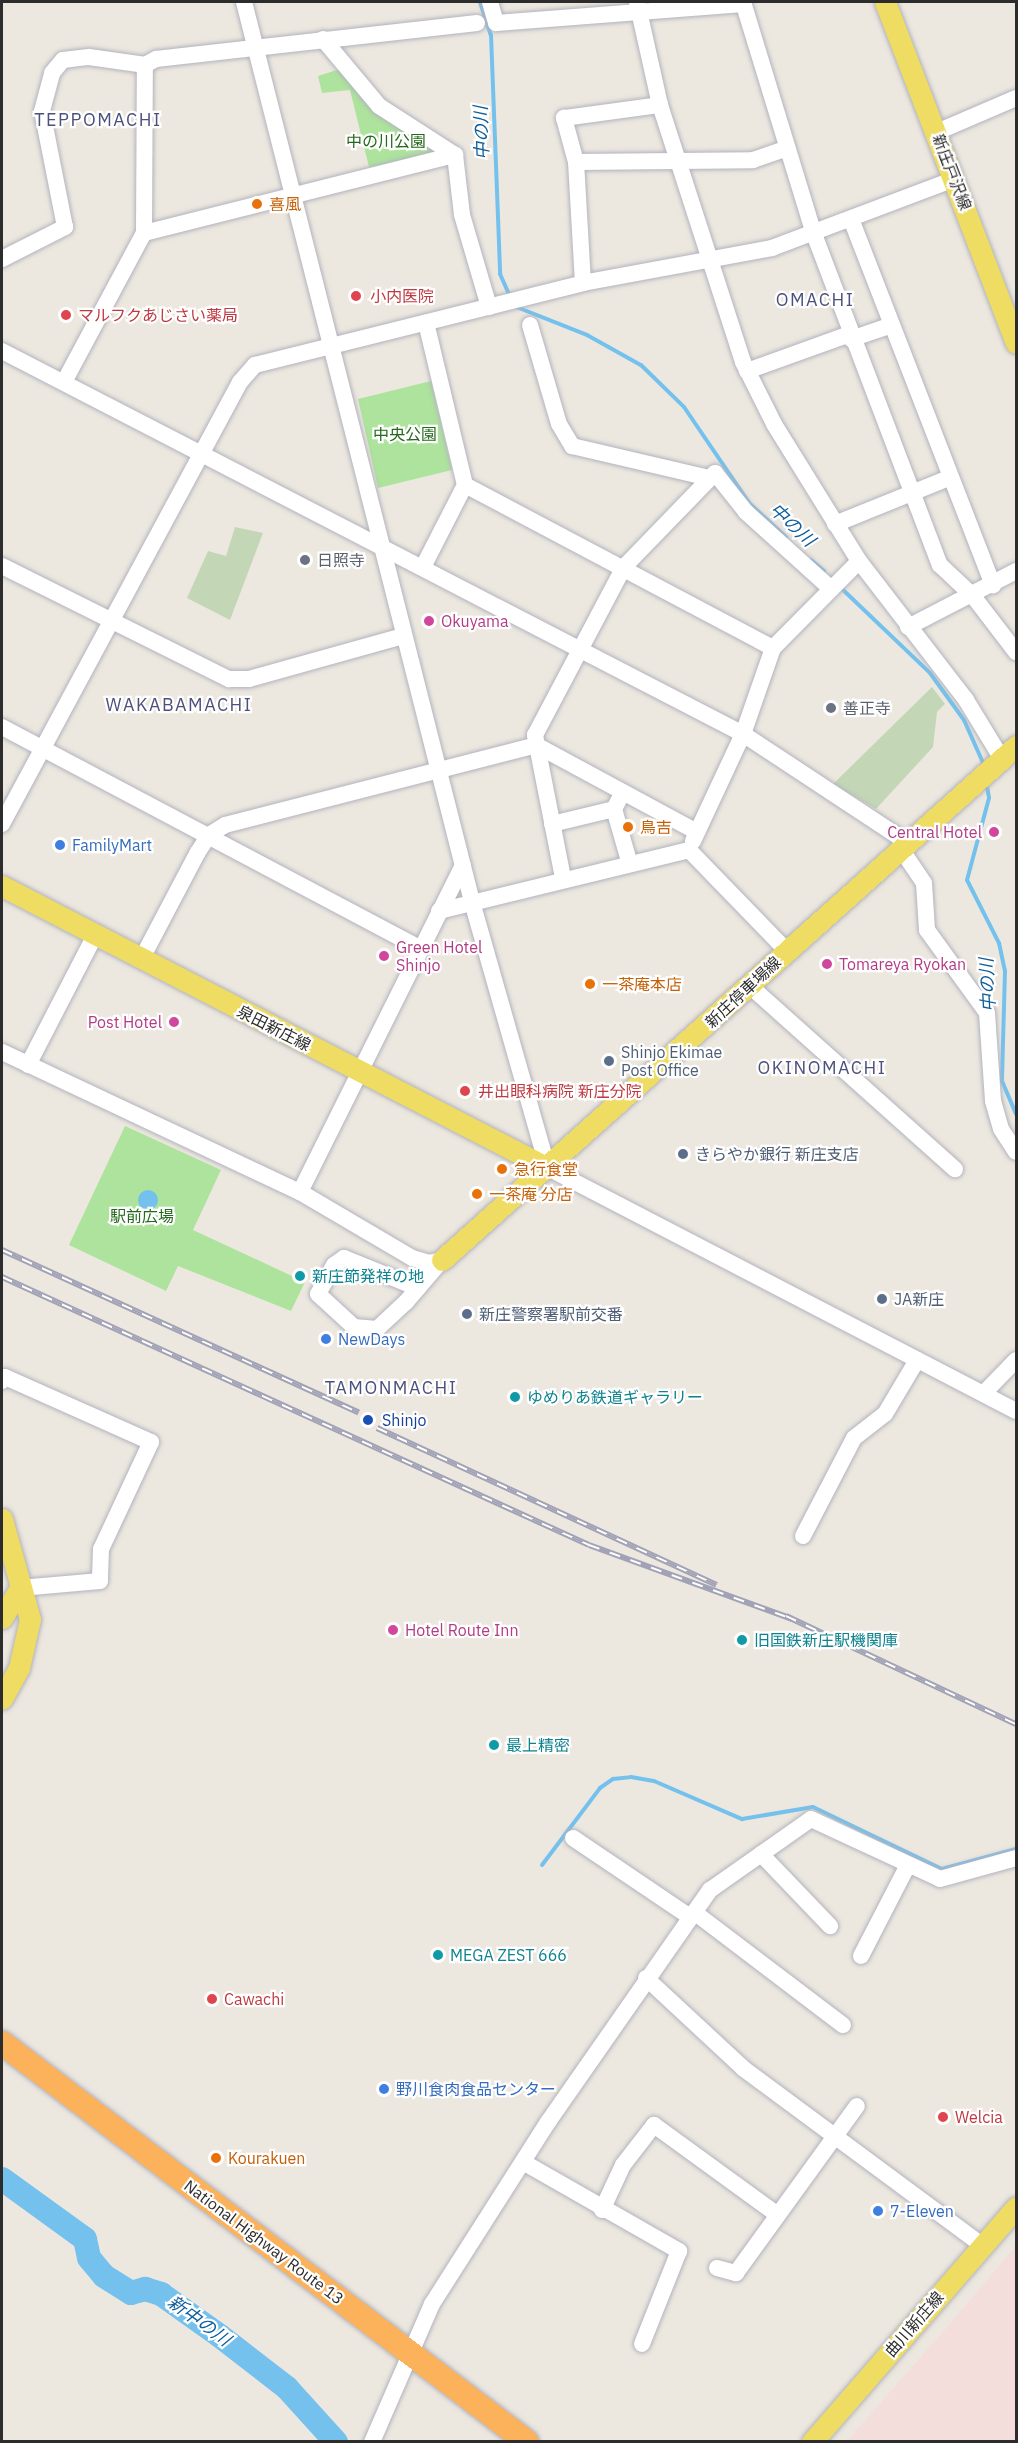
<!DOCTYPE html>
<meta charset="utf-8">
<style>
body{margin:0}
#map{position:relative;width:1018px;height:2443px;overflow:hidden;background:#ede8df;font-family:"IBM Plex Sans","Noto Sans JP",sans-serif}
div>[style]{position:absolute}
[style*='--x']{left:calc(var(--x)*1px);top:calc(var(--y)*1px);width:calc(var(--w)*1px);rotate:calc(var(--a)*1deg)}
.medical>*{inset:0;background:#f4dedc}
.green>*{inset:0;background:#ade39c}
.cemetery>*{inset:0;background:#c3d7b6}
.water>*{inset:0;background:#74c1ed}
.round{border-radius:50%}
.stream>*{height:4px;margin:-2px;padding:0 2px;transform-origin:2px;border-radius:2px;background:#74c1ed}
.river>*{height:24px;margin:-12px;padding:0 12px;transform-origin:12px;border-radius:12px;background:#74c1ed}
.roads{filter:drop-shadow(0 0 2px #b2b3bf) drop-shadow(0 0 2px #b2b3bf)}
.minor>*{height:16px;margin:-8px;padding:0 8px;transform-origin:8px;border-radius:8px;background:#fff}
.major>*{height:21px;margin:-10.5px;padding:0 10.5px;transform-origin:10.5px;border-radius:10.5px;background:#efdc62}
.highway>*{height:24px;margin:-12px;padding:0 12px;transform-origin:12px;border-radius:12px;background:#fcb15b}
.rail>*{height:6px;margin-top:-3px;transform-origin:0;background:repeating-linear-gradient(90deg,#fff 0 11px,#a1a2b6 0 22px);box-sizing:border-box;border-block:2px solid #a1a2b6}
.dots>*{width:16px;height:16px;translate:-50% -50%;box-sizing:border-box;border:3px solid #fff;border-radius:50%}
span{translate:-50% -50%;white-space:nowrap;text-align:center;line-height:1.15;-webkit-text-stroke:4.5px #fff;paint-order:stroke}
.park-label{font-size:16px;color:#24691c}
.street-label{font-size:16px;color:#2c2c2c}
.food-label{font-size:16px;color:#c56008}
.left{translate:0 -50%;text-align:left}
.health-label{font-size:16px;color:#be3a42}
.worship-label{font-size:16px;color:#5b616d}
.hotel-label{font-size:16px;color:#b23c85}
.right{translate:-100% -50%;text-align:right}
.shop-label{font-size:16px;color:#366cbe}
.service-label{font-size:16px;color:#4e5e75}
.culture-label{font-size:16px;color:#0d838f}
.transit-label{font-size:16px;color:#164399}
.neighbourhood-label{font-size:18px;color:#4c507c;letter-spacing:1.5px}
.water-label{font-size:18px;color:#0f5e9c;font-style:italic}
.frame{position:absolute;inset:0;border:3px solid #2c2c2c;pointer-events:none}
</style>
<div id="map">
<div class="medical">
<div style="clip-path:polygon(1016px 2246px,1016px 2441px,847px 2441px,947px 2327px)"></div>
</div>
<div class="green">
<div style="clip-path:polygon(340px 69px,439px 154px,369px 167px,350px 90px,322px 93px,318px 76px)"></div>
<div style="clip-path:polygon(431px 381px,452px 470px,378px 488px,358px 399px)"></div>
<div style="clip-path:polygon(125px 1126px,221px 1170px,193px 1230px,305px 1282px,291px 1311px,178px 1266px,166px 1291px,69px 1245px)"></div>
</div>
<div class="cemetery">
<div style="clip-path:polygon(235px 527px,263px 533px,230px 620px,187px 598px,208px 551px,226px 556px)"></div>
<div style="clip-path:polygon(932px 687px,945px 704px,937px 712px,933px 747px,876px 809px,833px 784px)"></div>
</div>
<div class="water">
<div class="round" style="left:138px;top:1190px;width:20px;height:20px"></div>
</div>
<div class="stream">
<div style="--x:480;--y:2;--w:35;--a:72"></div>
<div style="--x:491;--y:35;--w:239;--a:87.8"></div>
<div style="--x:500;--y:274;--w:24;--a:66"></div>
<div style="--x:514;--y:306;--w:79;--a:21.7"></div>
<div style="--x:587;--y:335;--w:62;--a:29.1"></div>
<div style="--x:641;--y:365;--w:60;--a:44.3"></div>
<div style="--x:684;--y:407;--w:117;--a:55.8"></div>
<div style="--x:750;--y:504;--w:49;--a:42.5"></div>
<div style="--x:811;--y:560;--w:17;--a:40"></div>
<div style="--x:840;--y:587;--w:124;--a:43.7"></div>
<div style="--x:930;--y:673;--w:58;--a:54.1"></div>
<div style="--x:964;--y:720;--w:49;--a:66"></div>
<div style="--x:986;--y:782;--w:16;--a:79"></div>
<div style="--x:989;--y:798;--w:85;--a:105"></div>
<div style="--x:967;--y:880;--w:71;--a:63.1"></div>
<div style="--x:999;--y:943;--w:29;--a:78"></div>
<div style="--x:1005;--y:971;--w:110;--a:91.6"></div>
<div style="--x:1002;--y:1081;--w:36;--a:67"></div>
<div style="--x:542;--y:1865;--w:96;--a:-53"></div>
<div style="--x:600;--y:1788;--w:16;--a:-35"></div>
<div style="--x:613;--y:1779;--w:18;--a:-6"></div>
<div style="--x:631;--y:1777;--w:23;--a:10"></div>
<div style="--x:654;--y:1781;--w:96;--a:23.4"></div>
<div style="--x:742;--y:1819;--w:72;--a:-9.6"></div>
<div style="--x:813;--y:1807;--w:143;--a:25.7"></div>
<div style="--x:942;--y:1869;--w:77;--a:-15.1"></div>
</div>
<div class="river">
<div style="--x:2;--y:2179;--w:102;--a:35.9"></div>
<div style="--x:85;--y:2239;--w:19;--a:78"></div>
<div style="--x:89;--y:2258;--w:23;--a:50"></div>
<div style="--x:104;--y:2276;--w:32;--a:32"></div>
<div style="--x:131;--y:2293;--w:15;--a:-16"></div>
<div style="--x:145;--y:2289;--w:17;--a:17"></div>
<div style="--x:161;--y:2294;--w:72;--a:35.4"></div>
<div style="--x:220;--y:2336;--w:85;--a:37.8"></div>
<div style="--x:287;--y:2388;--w:73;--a:47.8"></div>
</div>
<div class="roads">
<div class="minor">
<div style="--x:244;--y:2;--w:928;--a:75.78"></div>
<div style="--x:472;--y:902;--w:277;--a:74.1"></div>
<div style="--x:548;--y:1168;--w:527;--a:27.44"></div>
<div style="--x:490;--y:2;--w:22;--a:74"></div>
<div style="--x:496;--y:23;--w:248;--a:-4.4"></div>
<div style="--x:637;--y:2;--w:106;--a:77.4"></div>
<div style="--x:660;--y:105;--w:270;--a:72.1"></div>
<div style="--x:743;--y:362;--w:69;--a:63.4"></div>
<div style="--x:774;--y:424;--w:161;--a:58.2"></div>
<div style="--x:859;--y:561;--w:175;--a:52.4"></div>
<div style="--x:966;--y:700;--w:69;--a:58.6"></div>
<div style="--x:743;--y:2;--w:243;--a:73"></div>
<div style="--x:814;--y:234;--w:354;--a:69.2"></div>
<div style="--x:940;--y:565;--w:45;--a:43.2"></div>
<div style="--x:973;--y:596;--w:71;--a:52.5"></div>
<div style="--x:323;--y:39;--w:87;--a:50.1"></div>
<div style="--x:379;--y:106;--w:90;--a:32.8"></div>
<div style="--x:937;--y:132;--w:86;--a:-23.3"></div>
<div style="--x:455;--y:155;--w:60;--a:83.3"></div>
<div style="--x:462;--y:215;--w:96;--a:73.6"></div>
<div style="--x:576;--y:162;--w:177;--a:-0.6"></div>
<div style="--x:753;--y:160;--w:36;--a:-19"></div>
<div style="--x:851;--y:219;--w:393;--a:68.8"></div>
<div style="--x:144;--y:233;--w:321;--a:-14.1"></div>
<div style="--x:2;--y:259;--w:71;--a:-26.9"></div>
<div style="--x:65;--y:227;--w:118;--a:-101.2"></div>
<div style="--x:42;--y:111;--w:39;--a:-75"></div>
<div style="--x:52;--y:73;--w:17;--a:-50"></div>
<div style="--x:63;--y:60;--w:26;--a:-7"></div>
<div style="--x:89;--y:57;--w:57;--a:8.1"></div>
<div style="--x:145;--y:65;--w:13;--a:-29"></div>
<div style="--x:156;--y:59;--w:323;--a:-6.4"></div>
<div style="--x:583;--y:283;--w:121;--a:-93.3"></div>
<div style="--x:576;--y:162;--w:46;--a:-105.3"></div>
<div style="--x:564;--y:118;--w:97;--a:-7.7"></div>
<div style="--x:530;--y:325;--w:103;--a:73.7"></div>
<div style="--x:559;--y:424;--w:26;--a:59"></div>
<div style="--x:572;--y:446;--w:142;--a:13.1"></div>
<div style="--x:851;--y:339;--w:43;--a:-18.9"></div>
<div style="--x:2;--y:351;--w:834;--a:27.33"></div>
<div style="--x:743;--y:734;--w:198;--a:33.4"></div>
<div style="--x:747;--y:371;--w:109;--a:-19.8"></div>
<div style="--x:64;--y:382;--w:169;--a:-61.8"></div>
<div style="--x:144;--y:233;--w:168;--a:-89.7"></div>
<div style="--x:465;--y:485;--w:348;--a:27.9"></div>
<div style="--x:835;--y:524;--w:123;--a:-22"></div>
<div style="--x:2;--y:566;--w:254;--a:26.5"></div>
<div style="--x:229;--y:679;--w:20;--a:0"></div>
<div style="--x:249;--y:679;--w:160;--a:-15.6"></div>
<div style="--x:423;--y:567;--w:92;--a:-62.9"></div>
<div style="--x:465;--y:485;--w:167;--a:-103.5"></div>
<div style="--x:908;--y:627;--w:122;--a:-27.4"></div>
<div style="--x:2;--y:727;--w:473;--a:27.9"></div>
<div style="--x:614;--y:809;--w:54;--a:73.9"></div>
<div style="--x:2;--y:824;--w:502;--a:-61.7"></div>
<div style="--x:240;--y:382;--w:23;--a:-49"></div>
<div style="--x:255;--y:365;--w:338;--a:-14"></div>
<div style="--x:583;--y:283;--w:192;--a:-10.5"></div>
<div style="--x:772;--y:248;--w:196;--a:-20.7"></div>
<div style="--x:552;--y:824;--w:64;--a:-13.6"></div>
<div style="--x:614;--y:809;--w:19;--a:-62"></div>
<div style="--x:693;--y:841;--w:118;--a:-65"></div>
<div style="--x:743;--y:734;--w:91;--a:-70.8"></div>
<div style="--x:773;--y:648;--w:122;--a:-45.3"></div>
<div style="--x:901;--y:849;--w:41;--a:55.9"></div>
<div style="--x:924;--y:883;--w:47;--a:86.3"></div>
<div style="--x:927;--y:930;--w:102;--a:54.1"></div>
<div style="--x:987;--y:1013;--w:88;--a:86.1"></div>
<div style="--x:993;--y:1101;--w:29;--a:74"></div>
<div style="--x:1001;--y:1129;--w:27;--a:57"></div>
<div style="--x:563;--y:878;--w:146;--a:-101.1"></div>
<div style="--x:535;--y:735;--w:190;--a:-62.1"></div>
<div style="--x:624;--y:567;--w:131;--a:-45.9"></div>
<div style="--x:715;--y:473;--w:50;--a:51.5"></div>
<div style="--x:746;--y:512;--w:113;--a:42.1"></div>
<div style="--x:439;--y:911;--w:257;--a:-13.7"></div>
<div style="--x:689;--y:850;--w:141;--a:45.9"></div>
<div style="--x:141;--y:960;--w:122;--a:-62.2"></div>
<div style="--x:198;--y:852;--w:20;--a:-57"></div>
<div style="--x:209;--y:835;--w:19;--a:-32"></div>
<div style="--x:225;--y:825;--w:321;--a:-14.4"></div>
<div style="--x:536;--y:745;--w:183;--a:28.4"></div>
<div style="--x:750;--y:986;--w:275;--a:41.8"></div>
<div style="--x:2;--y:1052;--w:329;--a:25.2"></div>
<div style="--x:300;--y:1192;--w:130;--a:30.5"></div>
<div style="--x:412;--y:1258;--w:18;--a:16"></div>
<div style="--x:429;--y:1263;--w:13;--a:-13"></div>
<div style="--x:28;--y:1065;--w:146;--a:-62.7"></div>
<div style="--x:300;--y:1192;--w:365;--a:-63.5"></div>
<div style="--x:418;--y:1288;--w:80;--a:-157.9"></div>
<div style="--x:344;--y:1258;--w:12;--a:145"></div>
<div style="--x:334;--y:1265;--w:33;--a:119"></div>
<div style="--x:318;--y:1294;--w:49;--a:42.5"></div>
<div style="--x:354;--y:1327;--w:23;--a:5"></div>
<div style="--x:377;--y:1329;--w:40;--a:-43"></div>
<div style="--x:406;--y:1302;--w:55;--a:-49.4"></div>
<div style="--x:2;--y:1381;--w:5;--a:-53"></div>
<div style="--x:5;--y:1377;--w:160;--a:24"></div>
<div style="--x:151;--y:1442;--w:118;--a:115"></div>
<div style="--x:101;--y:1549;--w:32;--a:92"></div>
<div style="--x:100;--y:1581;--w:80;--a:175"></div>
<div style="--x:984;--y:1393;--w:46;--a:-45.9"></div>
<div style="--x:803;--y:1536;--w:110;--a:-62.5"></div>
<div style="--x:854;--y:1438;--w:39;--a:-38"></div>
<div style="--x:885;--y:1414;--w:63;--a:-59.3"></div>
<div style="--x:573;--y:1838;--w:141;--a:34"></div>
<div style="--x:761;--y:1854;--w:100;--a:46.2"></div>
<div style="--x:694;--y:1912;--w:187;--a:37.2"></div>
<div style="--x:861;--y:1956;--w:100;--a:-62.7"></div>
<div style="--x:646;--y:1978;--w:134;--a:42.9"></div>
<div style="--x:744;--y:2069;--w:296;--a:36.5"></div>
<div style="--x:523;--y:2162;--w:180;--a:29.7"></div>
<div style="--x:679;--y:2251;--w:100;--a:111.7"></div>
<div style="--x:602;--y:2210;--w:50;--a:-65"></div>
<div style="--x:623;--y:2165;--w:51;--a:-52.2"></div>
<div style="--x:654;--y:2125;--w:153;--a:36"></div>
<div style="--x:717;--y:2268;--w:20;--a:15"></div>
<div style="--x:736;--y:2273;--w:206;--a:-54.1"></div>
<div style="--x:372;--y:2442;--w:150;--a:-66.5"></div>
<div style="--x:432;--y:2304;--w:216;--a:-57.5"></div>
<div style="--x:548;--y:2122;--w:283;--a:-55.1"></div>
<div style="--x:710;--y:1890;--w:123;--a:-35.1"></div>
<div style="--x:811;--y:1819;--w:142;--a:24.9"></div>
<div style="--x:940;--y:1879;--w:79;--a:-15.4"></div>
</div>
<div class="major">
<div style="--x:885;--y:2;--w:365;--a:69"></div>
<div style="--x:2;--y:886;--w:615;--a:27.32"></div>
<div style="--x:442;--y:1260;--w:771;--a:-41.84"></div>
<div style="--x:2;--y:1519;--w:104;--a:74.4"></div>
<div style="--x:30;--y:1619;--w:50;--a:102.7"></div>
<div style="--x:19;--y:1668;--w:35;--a:119"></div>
<div style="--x:2;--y:1618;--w:35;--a:-59"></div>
<div style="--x:812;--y:2442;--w:311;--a:-49"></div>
</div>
<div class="highway">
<div style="--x:2;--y:2043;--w:659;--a:37.23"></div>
</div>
</div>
<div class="rail">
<div style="--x:2;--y:1250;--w:392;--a:24.5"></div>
<div style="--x:2;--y:1277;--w:645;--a:24.54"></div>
<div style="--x:589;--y:1545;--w:216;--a:20"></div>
<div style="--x:377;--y:1428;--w:374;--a:24.8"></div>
<div style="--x:786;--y:1616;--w:254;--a:25.2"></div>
</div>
<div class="dots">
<div style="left:257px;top:204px;background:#e8710a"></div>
<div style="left:356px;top:296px;background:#e0444e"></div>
<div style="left:66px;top:315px;background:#e0444e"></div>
<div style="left:305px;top:560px;background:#6b7280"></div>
<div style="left:429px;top:621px;background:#d1479c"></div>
<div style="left:831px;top:708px;background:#6b7280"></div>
<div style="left:628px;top:827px;background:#e8710a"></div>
<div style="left:994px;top:832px;background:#d1479c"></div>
<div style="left:60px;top:845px;background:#3f7fe0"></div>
<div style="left:384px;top:956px;background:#d1479c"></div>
<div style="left:827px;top:964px;background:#d1479c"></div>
<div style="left:590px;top:984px;background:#e8710a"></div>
<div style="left:174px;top:1022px;background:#d1479c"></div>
<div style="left:609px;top:1061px;background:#5c6f8a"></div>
<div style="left:465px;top:1091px;background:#e0444e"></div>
<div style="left:683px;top:1154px;background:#5c6f8a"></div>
<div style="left:502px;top:1169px;background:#e8710a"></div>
<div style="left:477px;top:1194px;background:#e8710a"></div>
<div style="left:300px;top:1276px;background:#0f9aa8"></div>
<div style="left:882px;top:1299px;background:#5c6f8a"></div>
<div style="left:467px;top:1314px;background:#5c6f8a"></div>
<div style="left:326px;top:1339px;background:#3f7fe0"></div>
<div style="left:515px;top:1397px;background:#0f9aa8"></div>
<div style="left:368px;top:1420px;background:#1a4fb4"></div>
<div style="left:393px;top:1630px;background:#d1479c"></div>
<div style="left:742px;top:1640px;background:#0f9aa8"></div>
<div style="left:494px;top:1745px;background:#0f9aa8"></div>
<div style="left:438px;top:1955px;background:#0f9aa8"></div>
<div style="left:212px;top:1999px;background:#e0444e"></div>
<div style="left:384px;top:2089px;background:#3f7fe0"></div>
<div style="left:943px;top:2117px;background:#e0444e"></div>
<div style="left:216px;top:2158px;background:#e8710a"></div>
<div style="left:878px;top:2211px;background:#3f7fe0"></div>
</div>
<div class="park-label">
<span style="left:386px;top:141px">中の川公園</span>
<span style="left:405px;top:434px">中央公園</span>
<span style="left:142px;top:1216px">駅前広場</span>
</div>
<div class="street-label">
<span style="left:952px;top:172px;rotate:69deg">新庄戸沢線</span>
<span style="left:743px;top:992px;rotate:-43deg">新庄停車場線</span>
<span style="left:274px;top:1028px;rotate:27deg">泉田新庄線</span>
<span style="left:264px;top:2242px;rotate:37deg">National Highway Route 13</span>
<span style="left:914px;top:2324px;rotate:-49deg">曲川新庄線</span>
</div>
<div class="food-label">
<span class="left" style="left:269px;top:204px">喜風</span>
<span class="left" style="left:640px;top:827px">鳥吉</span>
<span class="left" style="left:602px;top:984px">一茶庵本店</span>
<span class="left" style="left:514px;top:1169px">急行食堂</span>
<span class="left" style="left:489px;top:1194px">一茶庵 分店</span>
<span class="left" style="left:228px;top:2158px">Kourakuen</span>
</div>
<div class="health-label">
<span class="left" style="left:370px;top:296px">小内医院</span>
<span class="left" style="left:78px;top:315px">マルフクあじさい薬局</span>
<span class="left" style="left:478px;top:1091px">井出眼科病院 新庄分院</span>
<span class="left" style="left:224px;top:1999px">Cawachi</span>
<span class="left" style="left:955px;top:2117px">Welcia</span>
</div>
<div class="worship-label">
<span class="left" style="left:317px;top:560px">日照寺</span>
<span class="left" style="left:843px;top:708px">善正寺</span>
</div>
<div class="hotel-label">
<span class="left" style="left:441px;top:621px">Okuyama</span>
<span class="right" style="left:982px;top:832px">Central Hotel</span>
<span class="left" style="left:396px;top:956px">Green Hotel<br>Shinjo</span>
<span class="left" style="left:839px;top:964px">Tomareya Ryokan</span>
<span class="right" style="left:162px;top:1022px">Post Hotel</span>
<span class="left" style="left:405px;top:1630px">Hotel Route Inn</span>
</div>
<div class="shop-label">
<span class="left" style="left:72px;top:845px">FamilyMart</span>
<span class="left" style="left:338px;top:1339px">NewDays</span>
<span class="left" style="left:396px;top:2089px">野川食肉食品センター</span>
<span class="left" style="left:890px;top:2211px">7-Eleven</span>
</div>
<div class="service-label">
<span class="left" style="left:621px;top:1061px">Shinjo Ekimae<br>Post Office</span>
<span class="left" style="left:695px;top:1154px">きらやか銀行 新庄支店</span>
<span class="left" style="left:894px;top:1299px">JA新庄</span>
<span class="left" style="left:479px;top:1314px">新庄警察署駅前交番</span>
</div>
<div class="culture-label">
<span class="left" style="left:312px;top:1276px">新庄節発祥の地</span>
<span class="left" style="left:527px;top:1397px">ゆめりあ鉄道ギャラリー</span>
<span class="left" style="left:754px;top:1640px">旧国鉄新庄駅機関庫</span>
<span class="left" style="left:506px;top:1745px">最上精密</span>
<span class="left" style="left:450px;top:1955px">MEGA ZEST 666</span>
</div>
<div class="transit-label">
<span class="left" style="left:382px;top:1420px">Shinjo</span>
</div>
<div class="neighbourhood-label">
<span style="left:98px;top:120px">TEPPOMACHI</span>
<span style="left:815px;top:300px">OMACHI</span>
<span style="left:179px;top:705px">WAKABAMACHI</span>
<span style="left:822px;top:1068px">OKINOMACHI</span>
<span style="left:391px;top:1388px">TAMONMACHI</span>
</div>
<div class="water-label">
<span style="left:482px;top:133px;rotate:-92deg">中の川</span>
<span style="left:792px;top:525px;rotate:43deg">中の川</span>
<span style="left:988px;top:985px;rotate:-93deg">中の川</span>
<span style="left:199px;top:2321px;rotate:36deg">新中の川</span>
</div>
<div class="frame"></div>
</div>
